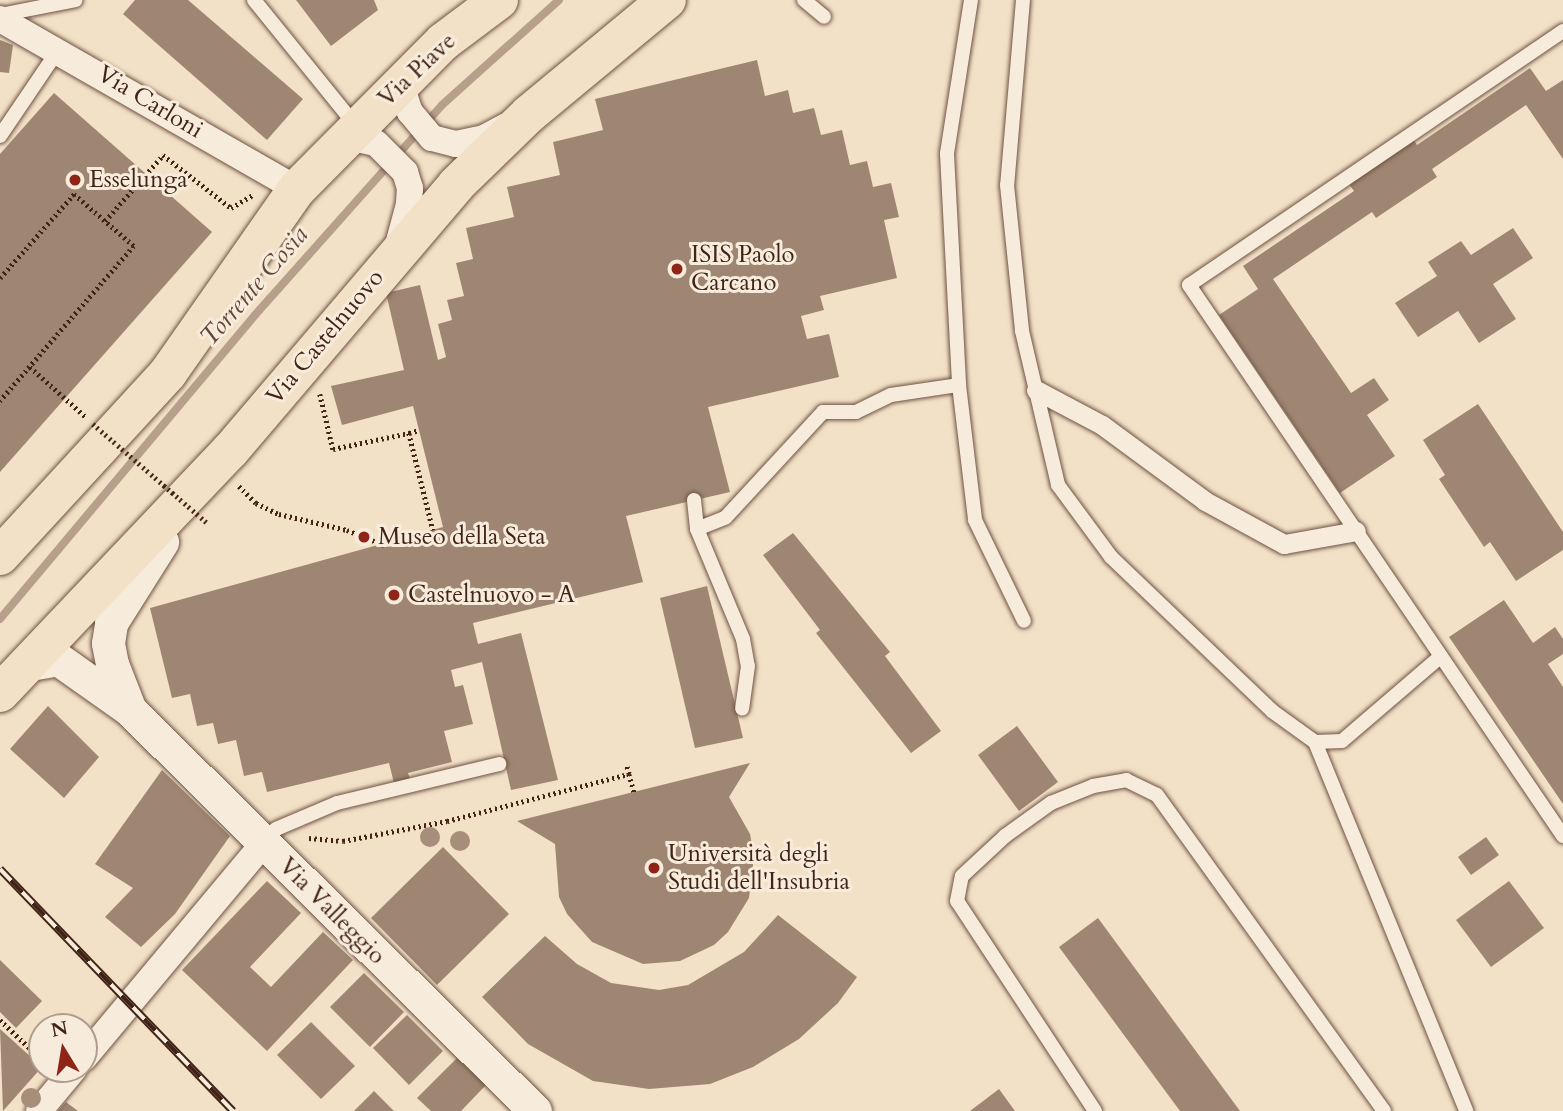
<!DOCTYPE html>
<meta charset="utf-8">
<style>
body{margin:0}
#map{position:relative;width:1563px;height:1111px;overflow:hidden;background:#f3e1c7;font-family:Cardo,serif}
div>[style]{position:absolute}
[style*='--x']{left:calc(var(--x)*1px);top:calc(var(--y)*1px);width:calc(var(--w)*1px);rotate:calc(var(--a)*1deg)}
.stream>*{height:8px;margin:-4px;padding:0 4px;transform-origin:4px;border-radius:4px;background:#b7a08b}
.building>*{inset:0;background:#9e8673}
.path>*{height:4.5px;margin-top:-2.25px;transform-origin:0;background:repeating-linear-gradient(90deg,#422317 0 2px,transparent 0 5.5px)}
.roads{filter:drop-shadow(0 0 2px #6e5243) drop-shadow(0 0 2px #6e5243)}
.service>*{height:14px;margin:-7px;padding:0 7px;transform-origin:7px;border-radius:7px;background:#f7ecdb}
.pedestrian>*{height:19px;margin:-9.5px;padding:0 9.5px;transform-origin:9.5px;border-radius:9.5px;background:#f7ecdb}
.minor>*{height:26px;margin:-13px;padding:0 13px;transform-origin:13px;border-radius:13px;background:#f7ecdb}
.tertiary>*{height:33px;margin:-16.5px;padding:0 16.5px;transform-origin:16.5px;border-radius:16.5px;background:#f7ecdb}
.primary>*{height:38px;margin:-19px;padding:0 19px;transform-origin:19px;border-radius:19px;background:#f3e1c7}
.rail>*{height:8px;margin-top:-4px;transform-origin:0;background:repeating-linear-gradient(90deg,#f7ecdb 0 16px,#422317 0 32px);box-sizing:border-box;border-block:2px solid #422317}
.path-bridge>*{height:4.5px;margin-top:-2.25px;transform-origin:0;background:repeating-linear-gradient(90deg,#422317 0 2px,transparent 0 5.5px)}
.trees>*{width:20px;height:20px;margin:-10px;border-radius:50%;background:#a68e7b}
.dots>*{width:19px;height:19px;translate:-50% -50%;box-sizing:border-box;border:4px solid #f7ecdb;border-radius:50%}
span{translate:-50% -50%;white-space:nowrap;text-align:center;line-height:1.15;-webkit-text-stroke:6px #f7ecdb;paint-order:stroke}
.street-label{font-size:24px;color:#422317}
.poi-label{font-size:24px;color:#422317}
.left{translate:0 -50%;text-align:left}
.water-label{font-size:26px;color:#65483a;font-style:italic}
.north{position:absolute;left:28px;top:1013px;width:70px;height:70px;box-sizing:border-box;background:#f7ecdb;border:2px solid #af9c8d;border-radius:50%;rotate:349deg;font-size:19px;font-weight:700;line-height:28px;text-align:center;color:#422317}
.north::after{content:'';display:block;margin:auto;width:24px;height:32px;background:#8f2418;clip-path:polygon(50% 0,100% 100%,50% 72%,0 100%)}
</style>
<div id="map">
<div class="stream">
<div style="--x:0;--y:619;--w:397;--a:-50"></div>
<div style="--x:255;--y:315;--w:281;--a:-48.3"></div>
<div style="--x:442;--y:105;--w:157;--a:-41.9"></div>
</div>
<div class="building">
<div style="clip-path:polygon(135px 0,188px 0,303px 99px,267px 140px,123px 14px)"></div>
<div style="clip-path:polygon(296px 0,374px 0,378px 10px,331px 46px)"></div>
<div style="clip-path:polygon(0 40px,13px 45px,9px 73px,0 72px)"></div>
<div style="clip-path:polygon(757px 60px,765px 96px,788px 90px,793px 113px,814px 108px,821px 135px,842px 130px,850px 165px,867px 161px,873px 187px,891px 183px,899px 217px,884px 220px,897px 278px,820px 296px,824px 310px,801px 316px,807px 339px,829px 334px,839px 377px,708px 407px,730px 492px,626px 516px,643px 582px,473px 623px,478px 644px,521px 633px,558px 780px,511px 790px,482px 662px,451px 670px,455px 687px,463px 685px,473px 724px,444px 731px,452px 762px,408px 773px,410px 779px,394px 783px,389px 763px,267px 792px,262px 772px,244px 776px,236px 740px,218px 744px,213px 723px,197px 726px,190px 694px,172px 698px,150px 608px,443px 527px,413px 406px,342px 425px,331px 386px,404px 370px,386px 293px,420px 285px,438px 360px,446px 357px,438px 324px,452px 320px,447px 300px,464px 296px,456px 263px,473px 259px,466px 228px,514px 217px,507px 187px,560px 175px,553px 142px,603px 130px,595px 99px)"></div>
<div style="clip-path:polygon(1530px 68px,1546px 91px,1563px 80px,1563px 159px,1526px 105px,1432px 169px,1437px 177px,1376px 218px,1372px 212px,1273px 279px,1351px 393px,1374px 378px,1389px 400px,1367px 415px,1395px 456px,1340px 493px,1219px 315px,1258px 289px,1243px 266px,1354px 191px,1346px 180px,1411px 136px,1417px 145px)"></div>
<div style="clip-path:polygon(54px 93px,212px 232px,0 472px,0 154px)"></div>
<div style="clip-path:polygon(1513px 228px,1533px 258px,1493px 284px,1516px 319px,1479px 343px,1458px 311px,1418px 337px,1395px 303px,1437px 276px,1428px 262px,1461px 241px,1471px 255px)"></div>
<div style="clip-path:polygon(1478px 404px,1563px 532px,1563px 550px,1516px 581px,1490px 542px,1484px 547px,1439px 479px,1445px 475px,1423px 440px)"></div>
<div style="clip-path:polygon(793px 533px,890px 652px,885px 656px,941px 731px,911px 753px,816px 633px,820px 630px,763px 555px)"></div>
<div style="clip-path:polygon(707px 586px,743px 738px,695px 748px,660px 598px)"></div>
<div style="clip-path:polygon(1504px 600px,1533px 643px,1555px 627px,1563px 639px,1563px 654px,1548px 664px,1563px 687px,1563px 804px,1449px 637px)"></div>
<div style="clip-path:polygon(48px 706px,99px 757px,64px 798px,10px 749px)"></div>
<div style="clip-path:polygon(1017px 726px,1058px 782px,1019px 811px,978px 755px)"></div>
<div style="clip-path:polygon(750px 763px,729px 797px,750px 834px,754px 856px,749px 898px,728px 932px,714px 945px,680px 961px,643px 964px,592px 942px,567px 914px,559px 897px,555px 844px,517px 821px)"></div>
<div style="clip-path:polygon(162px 770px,230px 836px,175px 914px,141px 947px,105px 917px,133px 888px,95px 864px)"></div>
<div style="clip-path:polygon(1486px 837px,1499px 855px,1471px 875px,1458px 857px)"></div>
<div style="clip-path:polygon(443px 847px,509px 914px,437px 985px,371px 918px)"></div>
<div style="clip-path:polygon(267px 881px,301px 913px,250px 967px,271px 987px,323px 932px,353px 960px,267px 1051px,182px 970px)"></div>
<div style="clip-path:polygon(1509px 881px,1544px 928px,1491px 967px,1456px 920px)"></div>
<div style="clip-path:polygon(778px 915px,857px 977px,838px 1003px,799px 1039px,753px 1067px,710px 1084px,649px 1089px,593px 1081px,528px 1044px,482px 997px,545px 936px,577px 964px,611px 983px,659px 990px,688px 985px,744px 952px)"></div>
<div style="clip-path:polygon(1098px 918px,1240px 1111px,1180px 1111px,1059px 947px)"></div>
<div style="clip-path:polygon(0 960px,42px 1001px,16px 1028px,0 1012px)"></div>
<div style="clip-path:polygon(364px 973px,404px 1012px,370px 1047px,330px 1007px)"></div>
<div style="clip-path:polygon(407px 1015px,443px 1051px,409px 1085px,373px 1048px)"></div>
<div style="clip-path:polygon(311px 1022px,355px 1066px,321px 1099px,277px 1055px)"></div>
<div style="clip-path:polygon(0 1029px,31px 1057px,42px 1057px,42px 1067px,3px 1111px)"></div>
<div style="clip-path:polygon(457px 1058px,486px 1085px,461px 1111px,431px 1111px,417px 1098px)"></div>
<div style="clip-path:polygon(999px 1089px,1015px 1111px,970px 1111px)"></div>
<div style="clip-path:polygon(374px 1091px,394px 1111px,354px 1111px)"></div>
<div style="clip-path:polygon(66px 1102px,78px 1111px,58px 1111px)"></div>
</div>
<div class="path">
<div style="--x:105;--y:221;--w:88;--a:-48.7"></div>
<div style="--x:163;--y:155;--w:86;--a:37.9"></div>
<div style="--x:231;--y:208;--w:26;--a:-31"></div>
<div style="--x:0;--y:278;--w:112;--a:-48.6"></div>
<div style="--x:74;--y:194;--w:79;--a:40.9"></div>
<div style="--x:134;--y:246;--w:205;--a:130.8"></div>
<div style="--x:30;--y:367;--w:76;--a:41.8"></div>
<div style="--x:320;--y:394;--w:57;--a:76.7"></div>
<div style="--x:333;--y:449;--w:78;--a:-11.9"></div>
<div style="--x:409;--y:433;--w:100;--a:76.1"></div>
<div style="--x:409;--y:433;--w:10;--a:-17"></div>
<div style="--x:239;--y:486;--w:24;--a:45"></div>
<div style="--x:256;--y:503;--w:25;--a:26"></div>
<div style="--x:279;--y:514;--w:70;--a:13.2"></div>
<div style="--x:347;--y:530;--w:40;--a:22"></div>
<div style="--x:629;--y:774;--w:19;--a:74"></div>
<div style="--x:309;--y:838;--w:34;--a:5"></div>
<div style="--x:343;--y:841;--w:106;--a:-10.9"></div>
<div style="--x:447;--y:821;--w:188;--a:-14.5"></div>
<div style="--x:629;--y:774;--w:10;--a:-107"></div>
<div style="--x:0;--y:1020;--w:47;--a:43.3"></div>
<div style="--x:34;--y:1052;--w:8;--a:7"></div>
</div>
<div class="roads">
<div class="service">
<div style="--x:254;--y:0;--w:162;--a:51"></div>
<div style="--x:804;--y:0;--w:26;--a:40"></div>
<div style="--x:971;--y:0;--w:156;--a:98.9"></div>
<div style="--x:947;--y:154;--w:231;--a:87"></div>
<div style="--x:959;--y:385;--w:136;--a:83.2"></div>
<div style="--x:975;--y:520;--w:112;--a:64.1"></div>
<div style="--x:1023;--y:0;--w:186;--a:94.9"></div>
<div style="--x:1007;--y:185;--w:147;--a:84.1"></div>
<div style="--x:1022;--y:331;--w:158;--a:76.8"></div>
<div style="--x:1058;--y:485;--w:89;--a:53.6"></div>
<div style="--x:1111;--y:557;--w:223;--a:43.7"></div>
<div style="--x:1272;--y:711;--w:53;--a:35.8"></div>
<div style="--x:1315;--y:742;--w:27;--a:-2"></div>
<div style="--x:1342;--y:741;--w:130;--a:-40.6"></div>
<div style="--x:0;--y:15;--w:77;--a:-11.2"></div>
<div style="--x:1563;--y:31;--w:452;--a:145.8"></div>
<div style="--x:1189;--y:285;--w:666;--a:55.83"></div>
<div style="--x:0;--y:136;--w:105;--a:-55.9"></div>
<div style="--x:694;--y:500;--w:29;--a:84"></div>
<div style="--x:697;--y:529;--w:31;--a:-22"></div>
<div style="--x:726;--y:517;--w:143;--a:-47.3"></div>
<div style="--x:823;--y:412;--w:33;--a:0"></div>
<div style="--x:856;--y:412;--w:39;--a:-26"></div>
<div style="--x:891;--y:395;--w:69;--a:-8.4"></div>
<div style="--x:697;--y:529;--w:119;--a:67.3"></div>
<div style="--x:743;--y:639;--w:27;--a:80"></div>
<div style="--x:748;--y:666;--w:43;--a:97.9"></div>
<div style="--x:1315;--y:742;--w:399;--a:67.7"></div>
<div style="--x:264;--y:843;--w:18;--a:-49"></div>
<div style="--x:276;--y:829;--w:66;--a:-23.1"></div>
<div style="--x:337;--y:803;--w:167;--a:-13.5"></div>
<div style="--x:1095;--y:1111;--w:251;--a:-123.3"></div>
<div style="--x:957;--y:901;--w:25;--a:-79"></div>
<div style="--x:962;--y:876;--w:59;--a:-42.9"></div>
<div style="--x:1005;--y:836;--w:57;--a:-35.7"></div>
<div style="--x:1051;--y:803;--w:45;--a:-22"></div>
<div style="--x:1093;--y:786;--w:34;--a:-10"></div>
<div style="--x:1126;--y:780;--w:34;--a:26"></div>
<div style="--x:1157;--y:795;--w:389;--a:54.3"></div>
</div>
<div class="pedestrian">
<div style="--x:1036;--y:390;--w:75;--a:27.9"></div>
<div style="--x:1102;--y:425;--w:128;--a:36.4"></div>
<div style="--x:1205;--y:501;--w:90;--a:28.6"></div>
<div style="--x:1284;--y:544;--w:73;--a:-10.2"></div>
</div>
<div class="minor">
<div style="--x:0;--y:19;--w:342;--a:29.8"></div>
<div style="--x:405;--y:79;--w:12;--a:99"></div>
<div style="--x:403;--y:91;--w:22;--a:72"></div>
<div style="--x:410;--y:112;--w:34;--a:50"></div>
<div style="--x:432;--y:138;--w:25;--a:14"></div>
<div style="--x:456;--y:144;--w:29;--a:-12"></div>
<div style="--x:484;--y:138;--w:26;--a:-28"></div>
<div style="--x:340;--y:144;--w:19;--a:-16"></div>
<div style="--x:358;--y:139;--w:18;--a:13"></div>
<div style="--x:376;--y:143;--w:41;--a:45"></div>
<div style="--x:405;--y:172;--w:17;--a:73"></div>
<div style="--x:410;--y:188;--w:16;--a:94"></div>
<div style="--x:409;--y:204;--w:42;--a:105"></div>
<div style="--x:84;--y:1058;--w:280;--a:-50.1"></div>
<div style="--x:39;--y:1111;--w:55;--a:-50.2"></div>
</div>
<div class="tertiary">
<div style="--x:30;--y:664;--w:28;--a:-10"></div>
<div style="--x:58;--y:659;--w:88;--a:35.3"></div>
<div style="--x:130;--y:710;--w:570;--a:44.72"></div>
<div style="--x:130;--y:710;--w:49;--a:-111.4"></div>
<div style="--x:112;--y:664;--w:21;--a:-101"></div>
<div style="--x:108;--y:643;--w:20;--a:-81"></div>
<div style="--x:111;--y:623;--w:96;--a:-57.8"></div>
</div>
<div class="primary">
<div style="--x:0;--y:556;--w:248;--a:-47.4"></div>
<div style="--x:168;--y:373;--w:225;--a:-55"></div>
<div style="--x:297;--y:189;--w:207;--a:-45.2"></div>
<div style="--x:443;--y:42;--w:70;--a:-36.9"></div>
<div style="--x:0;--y:693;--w:334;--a:-46.5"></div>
<div style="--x:230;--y:451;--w:349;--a:-49.6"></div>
<div style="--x:456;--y:185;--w:102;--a:-44.2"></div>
<div style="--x:529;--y:114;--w:179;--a:-39.6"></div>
</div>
</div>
<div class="rail">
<div style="--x:0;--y:869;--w:336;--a:46.1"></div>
</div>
<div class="path-bridge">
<div style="--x:93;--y:424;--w:150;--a:40.9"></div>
</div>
<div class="trees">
<div style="left:430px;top:837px"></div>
<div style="left:460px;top:841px"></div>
<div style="left:31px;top:1098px"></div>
</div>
<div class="dots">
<div style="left:75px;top:180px;background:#8f2418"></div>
<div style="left:677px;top:269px;background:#8f2418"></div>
<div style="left:364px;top:537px;background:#8f2418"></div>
<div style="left:394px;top:595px;background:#8f2418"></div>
<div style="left:654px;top:868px;background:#8f2418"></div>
</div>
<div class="street-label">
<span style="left:417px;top:70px;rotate:-43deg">Via Piave</span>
<span style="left:150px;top:102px;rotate:31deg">Via Carloni</span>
<span style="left:325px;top:337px;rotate:-50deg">Via Castelnuovo</span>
<span style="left:332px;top:911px;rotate:45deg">Via Valleggio</span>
</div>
<div class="poi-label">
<span class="left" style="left:89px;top:180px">Esselunga</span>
<span class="left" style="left:691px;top:269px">ISIS Paolo<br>Carcano</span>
<span class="left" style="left:378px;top:537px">Museo della Seta</span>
<span class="left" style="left:408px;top:595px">Castelnuovo - A</span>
<span class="left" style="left:668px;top:868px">Università degli<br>Studi dell'Insubria</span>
</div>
<div class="water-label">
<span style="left:254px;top:286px;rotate:-49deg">Torrente Cosia</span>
</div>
<div class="north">N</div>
</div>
